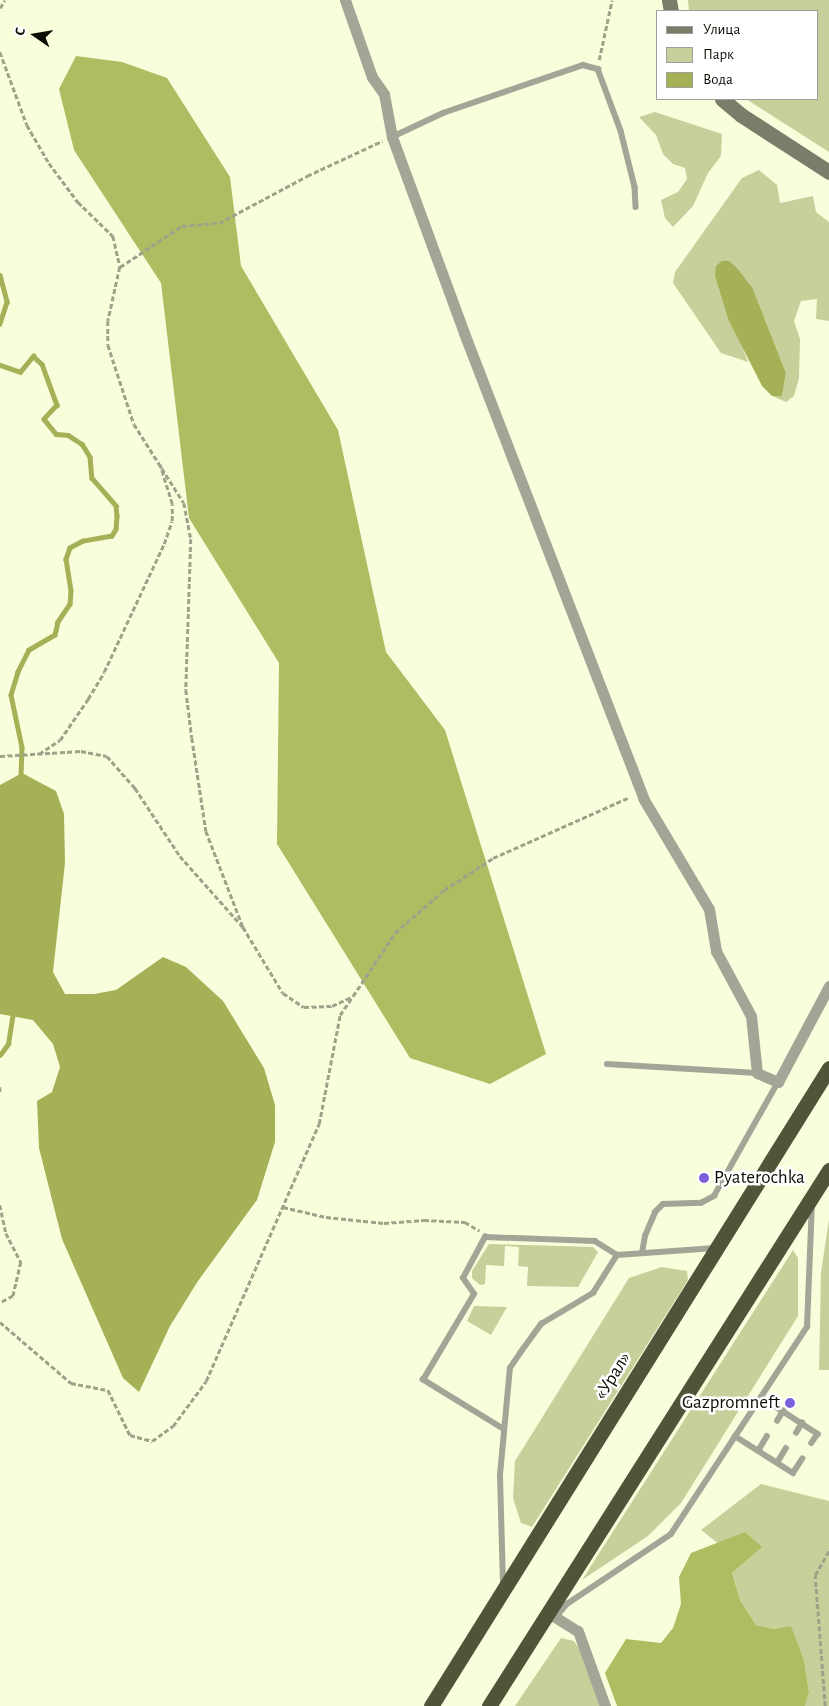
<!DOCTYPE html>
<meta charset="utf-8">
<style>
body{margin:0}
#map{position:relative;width:829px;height:1706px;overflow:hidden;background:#f8fedc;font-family:"Alegreya Sans",sans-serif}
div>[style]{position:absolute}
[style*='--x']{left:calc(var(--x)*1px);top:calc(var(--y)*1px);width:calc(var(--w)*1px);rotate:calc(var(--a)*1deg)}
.green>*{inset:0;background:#c7cf9b}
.forest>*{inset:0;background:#b0bc62}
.water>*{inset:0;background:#a6b157}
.stream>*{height:4.5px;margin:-2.25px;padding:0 2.25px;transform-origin:2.25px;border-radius:2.25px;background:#a6b157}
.path>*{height:2.5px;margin-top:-1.25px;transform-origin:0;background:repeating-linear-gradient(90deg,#9ea28a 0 5px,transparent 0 7.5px)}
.service>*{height:5.5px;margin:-2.75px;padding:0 2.75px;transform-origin:2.75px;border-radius:2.75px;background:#a3a697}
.minor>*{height:11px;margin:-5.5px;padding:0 5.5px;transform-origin:5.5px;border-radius:5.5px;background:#a3a697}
.secondary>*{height:15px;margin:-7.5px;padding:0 7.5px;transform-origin:7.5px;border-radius:7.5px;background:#7a7d69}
.trunk>*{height:15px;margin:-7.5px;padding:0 7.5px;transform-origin:7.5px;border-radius:7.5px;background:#50553a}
.dots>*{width:14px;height:14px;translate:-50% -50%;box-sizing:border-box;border:2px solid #fff;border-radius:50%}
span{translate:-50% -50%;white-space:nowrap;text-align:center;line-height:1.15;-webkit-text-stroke:5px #fff;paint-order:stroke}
.poi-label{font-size:19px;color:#0c0e04}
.left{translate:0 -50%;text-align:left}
.right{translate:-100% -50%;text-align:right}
.street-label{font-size:19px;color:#0c0e04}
.legend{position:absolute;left:656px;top:10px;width:162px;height:90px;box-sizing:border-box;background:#fff;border:1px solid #9e9f9b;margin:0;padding:6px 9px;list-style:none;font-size:15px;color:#0c0e04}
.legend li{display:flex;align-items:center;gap:10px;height:25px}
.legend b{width:25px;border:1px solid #9e9f9b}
.north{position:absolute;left:10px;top:10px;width:50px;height:50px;-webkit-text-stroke:4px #fff;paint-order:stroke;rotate:283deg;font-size:14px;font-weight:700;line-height:20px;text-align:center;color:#0c0e04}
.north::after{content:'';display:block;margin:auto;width:18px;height:22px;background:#0c0e04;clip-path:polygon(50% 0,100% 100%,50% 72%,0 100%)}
</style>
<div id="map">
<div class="green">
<div style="clip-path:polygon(688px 0,829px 0,829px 152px,746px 99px,818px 99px,818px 11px,689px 11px)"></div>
<div style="clip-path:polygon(655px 112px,722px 134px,721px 156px,708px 173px,693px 206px,673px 227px,665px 218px,661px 200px,678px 192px,687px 179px,685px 168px,673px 164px,663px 154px,656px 135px,639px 117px)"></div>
<div style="clip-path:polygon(759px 170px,777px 185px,780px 203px,813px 196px,816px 212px,829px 222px,829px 321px,816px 319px,817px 299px,801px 301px,794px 321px,800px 339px,799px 378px,794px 396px,786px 402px,772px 396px,782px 396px,786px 373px,753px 289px,715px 276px,748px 362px,721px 353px,673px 283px,675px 272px,742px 178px)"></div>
<div style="clip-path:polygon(829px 1219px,829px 1370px,819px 1370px,821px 1273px)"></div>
<div style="clip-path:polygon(489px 1244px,593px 1247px,598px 1252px,578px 1287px,527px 1286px,528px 1267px,518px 1266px,519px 1247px,505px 1246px,504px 1266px,486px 1265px,485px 1284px,480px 1285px,472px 1278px,472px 1271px)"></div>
<div style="clip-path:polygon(793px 1250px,798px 1258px,798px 1316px,681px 1503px,648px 1536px,582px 1580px)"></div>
<div style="clip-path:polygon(662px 1267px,687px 1271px,688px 1280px,532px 1527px,521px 1523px,513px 1498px,515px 1461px,629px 1278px)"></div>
<div style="clip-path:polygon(474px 1306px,507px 1307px,491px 1335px,467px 1321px)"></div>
<div style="clip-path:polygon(761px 1484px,829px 1501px,829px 1706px,805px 1706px,809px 1692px,804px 1660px,791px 1627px,774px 1629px,756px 1625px,740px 1600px,732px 1573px,761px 1547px,745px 1532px,719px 1544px,701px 1530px)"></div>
<div style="clip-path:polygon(561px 1638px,574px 1641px,583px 1654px,600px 1706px,515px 1706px)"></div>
</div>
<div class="forest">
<div style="clip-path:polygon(76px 56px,122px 62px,167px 78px,230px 177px,241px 266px,338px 430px,386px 652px,445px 730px,546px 1054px,490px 1084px,410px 1058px,277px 844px,279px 663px,189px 518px,161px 283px,74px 150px,59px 89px)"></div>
<div style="clip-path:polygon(745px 1532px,762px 1547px,732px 1573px,740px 1600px,756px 1625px,774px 1629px,791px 1626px,804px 1660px,809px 1692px,805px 1706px,617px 1706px,605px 1673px,626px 1639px,661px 1643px,673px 1628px,681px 1604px,679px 1577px,691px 1553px)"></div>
</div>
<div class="water">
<div style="clip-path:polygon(722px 261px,729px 261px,737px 268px,753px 289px,786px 373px,782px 396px,772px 396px,762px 386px,729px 321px,715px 276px,716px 266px)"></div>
<div style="clip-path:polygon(22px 773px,56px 791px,64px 814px,65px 863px,53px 972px,65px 994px,94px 994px,116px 990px,163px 957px,186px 967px,223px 1001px,264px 1068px,275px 1105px,275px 1142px,257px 1200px,198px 1281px,170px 1326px,139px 1392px,123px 1378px,62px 1239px,39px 1148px,37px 1101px,52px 1092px,60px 1067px,53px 1044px,33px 1020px,0 1014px,0 785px)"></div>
</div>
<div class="stream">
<div style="--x:0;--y:275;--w:28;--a:75"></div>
<div style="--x:7;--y:302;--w:23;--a:108"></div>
<div style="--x:0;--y:365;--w:21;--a:19"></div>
<div style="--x:20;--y:372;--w:21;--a:-51"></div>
<div style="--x:33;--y:356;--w:12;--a:42"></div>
<div style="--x:42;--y:364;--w:44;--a:69.9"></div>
<div style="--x:57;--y:405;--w:19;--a:133"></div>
<div style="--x:44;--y:419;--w:19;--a:51"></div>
<div style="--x:56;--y:434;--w:12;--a:5"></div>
<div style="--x:68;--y:435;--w:17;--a:33"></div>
<div style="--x:82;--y:444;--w:15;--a:58"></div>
<div style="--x:90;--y:457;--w:21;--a:85"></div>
<div style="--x:92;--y:478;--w:37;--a:49"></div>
<div style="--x:116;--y:506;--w:10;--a:84"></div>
<div style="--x:117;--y:516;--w:13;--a:94"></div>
<div style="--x:116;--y:529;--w:8;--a:120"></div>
<div style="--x:112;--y:536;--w:29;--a:170"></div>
<div style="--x:83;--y:541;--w:15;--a:152"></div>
<div style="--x:70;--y:548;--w:12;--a:110"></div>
<div style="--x:66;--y:559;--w:32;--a:81"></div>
<div style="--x:71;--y:591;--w:13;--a:94"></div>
<div style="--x:70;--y:604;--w:22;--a:124"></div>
<div style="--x:58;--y:622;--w:13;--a:103"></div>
<div style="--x:55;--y:635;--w:30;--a:150"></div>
<div style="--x:29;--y:650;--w:25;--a:117"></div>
<div style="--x:18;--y:672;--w:24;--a:107"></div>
<div style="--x:11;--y:695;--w:53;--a:78.1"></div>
<div style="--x:22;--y:747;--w:31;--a:92"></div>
<div style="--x:0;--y:1055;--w:14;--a:-54"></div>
<div style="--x:8;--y:1044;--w:33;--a:-81"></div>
</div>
<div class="path">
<div style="--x:0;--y:8;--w:9;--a:-58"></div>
<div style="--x:0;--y:52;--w:78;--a:69.7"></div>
<div style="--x:27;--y:125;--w:44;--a:59.9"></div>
<div style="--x:49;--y:163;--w:49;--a:53.4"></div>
<div style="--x:78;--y:202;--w:49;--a:44.2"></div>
<div style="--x:113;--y:236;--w:32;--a:77"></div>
<div style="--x:120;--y:267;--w:55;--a:102.5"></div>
<div style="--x:108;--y:321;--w:24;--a:90"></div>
<div style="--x:108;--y:345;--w:83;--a:71.8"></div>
<div style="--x:134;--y:424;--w:93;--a:57.7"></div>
<div style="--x:184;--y:503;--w:37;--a:79"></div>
<div style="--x:191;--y:539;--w:151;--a:91.9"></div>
<div style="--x:186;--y:690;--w:48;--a:82.9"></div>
<div style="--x:192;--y:738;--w:94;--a:81.4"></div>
<div style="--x:206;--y:831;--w:103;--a:68.9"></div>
<div style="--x:599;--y:60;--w:61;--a:-77.8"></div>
<div style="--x:120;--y:267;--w:74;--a:-33.5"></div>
<div style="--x:182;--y:226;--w:37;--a:-5"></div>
<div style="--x:219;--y:223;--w:100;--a:-28.1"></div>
<div style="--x:307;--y:176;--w:83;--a:-25"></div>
<div style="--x:39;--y:754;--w:25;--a:-34"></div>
<div style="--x:60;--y:740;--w:50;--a:-55.7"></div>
<div style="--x:88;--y:699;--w:31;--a:-59"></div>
<div style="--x:104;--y:672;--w:141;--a:-64.9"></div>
<div style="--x:164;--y:544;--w:24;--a:-71"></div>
<div style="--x:172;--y:521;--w:17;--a:-90"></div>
<div style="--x:172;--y:504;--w:41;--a:-107.1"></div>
<div style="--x:0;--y:756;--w:81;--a:-3.5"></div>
<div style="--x:81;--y:751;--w:26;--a:11"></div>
<div style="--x:107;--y:756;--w:43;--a:48.8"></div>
<div style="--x:135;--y:788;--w:82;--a:56.5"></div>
<div style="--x:180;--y:856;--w:95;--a:48.4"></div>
<div style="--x:243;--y:927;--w:77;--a:58.8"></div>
<div style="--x:283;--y:993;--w:25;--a:34"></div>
<div style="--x:304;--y:1007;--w:28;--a:-2"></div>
<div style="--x:332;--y:1006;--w:23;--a:-25"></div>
<div style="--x:353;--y:996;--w:76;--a:-56.3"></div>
<div style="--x:395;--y:933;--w:65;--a:-41.3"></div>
<div style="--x:444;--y:890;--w:59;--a:-33.1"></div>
<div style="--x:493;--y:858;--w:150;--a:-24"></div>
<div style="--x:0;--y:1087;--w:8;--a:90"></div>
<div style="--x:0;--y:1205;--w:29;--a:78"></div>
<div style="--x:6;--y:1233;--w:33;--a:63"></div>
<div style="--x:21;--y:1262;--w:35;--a:103"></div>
<div style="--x:13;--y:1296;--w:15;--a:152"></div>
<div style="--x:283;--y:1207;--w:44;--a:13.1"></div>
<div style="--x:326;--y:1217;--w:58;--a:5.9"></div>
<div style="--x:384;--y:1223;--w:40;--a:-4.3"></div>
<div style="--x:424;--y:1220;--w:41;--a:2.8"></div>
<div style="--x:465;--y:1222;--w:17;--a:31"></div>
<div style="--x:0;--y:1322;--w:94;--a:40.7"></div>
<div style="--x:71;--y:1383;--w:38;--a:11"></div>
<div style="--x:108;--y:1390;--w:50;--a:63.9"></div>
<div style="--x:130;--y:1435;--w:23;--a:15"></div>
<div style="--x:152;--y:1441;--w:26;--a:-36"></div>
<div style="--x:173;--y:1426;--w:56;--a:-53.7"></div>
<div style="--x:206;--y:1381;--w:281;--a:-66.3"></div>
<div style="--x:319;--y:1124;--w:111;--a:-79.1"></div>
<div style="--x:340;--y:1015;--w:22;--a:-56"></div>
<div style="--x:825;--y:1706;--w:131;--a:-94.4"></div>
<div style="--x:815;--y:1575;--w:28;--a:-60"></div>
</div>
<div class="service">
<div style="--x:392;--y:137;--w:56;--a:-25.2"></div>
<div style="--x:443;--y:113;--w:148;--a:-18.9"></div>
<div style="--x:583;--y:65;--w:16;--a:15"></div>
<div style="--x:598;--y:69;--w:66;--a:69.6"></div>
<div style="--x:621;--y:131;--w:58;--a:76"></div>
<div style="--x:635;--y:187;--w:20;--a:87"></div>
<div style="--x:607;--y:1064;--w:150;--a:3.4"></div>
<div style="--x:642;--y:1253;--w:17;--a:-80"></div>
<div style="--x:645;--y:1236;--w:26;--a:-67"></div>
<div style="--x:655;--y:1212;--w:11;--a:-45"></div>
<div style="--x:663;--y:1204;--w:38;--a:-2"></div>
<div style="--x:701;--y:1203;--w:15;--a:-28"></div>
<div style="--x:714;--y:1196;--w:131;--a:-60.7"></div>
<div style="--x:761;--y:1397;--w:68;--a:33"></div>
<div style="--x:818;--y:1434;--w:11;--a:124"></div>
<div style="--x:777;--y:1421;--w:12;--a:-59"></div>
<div style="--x:503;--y:1429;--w:94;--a:-148.5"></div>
<div style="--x:423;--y:1380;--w:100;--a:-59.3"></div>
<div style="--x:474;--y:1294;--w:19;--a:-125"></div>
<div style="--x:463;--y:1278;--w:47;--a:-61.8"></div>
<div style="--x:485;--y:1237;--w:110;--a:2.1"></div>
<div style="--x:595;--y:1241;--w:26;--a:32"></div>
<div style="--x:796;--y:1433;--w:12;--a:-59"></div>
<div style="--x:735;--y:1436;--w:69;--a:32.5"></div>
<div style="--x:793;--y:1473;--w:17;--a:-57"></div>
<div style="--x:758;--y:1451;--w:17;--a:-59"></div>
<div style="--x:777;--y:1463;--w:17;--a:-59"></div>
<div style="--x:503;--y:1584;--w:109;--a:-91.6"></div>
<div style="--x:500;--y:1475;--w:107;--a:-84.7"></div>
<div style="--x:510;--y:1368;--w:18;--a:-56"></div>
<div style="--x:520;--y:1353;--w:36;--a:-54"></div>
<div style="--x:541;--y:1324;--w:61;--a:-30.8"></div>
<div style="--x:593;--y:1293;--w:45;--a:-57.7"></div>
<div style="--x:617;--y:1255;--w:98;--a:-4.1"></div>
<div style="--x:556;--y:1617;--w:17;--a:-50"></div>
<div style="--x:567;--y:1604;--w:125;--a:-33.9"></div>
<div style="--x:671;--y:1534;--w:248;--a:-56.7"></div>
<div style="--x:807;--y:1327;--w:122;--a:-87.7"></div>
</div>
<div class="minor">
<div style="--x:345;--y:0;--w:82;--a:70.7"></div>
<div style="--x:372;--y:77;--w:21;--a:55"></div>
<div style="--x:384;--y:94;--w:44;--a:79.5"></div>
<div style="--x:392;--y:137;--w:209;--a:69.8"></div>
<div style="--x:464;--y:333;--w:498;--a:68.9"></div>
<div style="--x:643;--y:798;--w:129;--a:59.3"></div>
<div style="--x:709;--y:909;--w:43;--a:80.5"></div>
<div style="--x:716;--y:951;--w:74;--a:61.7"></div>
<div style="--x:751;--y:1016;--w:57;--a:84"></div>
<div style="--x:757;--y:1073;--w:23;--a:23"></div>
<div style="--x:778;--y:1082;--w:109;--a:-62"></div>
<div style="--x:547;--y:1612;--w:36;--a:32"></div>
<div style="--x:578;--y:1631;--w:80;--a:70.2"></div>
</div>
<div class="secondary">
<div style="--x:669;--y:0;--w:11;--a:80"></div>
<div style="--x:722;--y:99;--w:25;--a:40"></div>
<div style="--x:741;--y:115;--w:105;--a:32.9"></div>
</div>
<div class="trunk">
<div style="--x:431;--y:1706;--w:752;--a:-58.04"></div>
<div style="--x:489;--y:1706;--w:635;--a:-57.61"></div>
</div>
<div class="dots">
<div style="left:704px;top:1178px;background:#7b5ed9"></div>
<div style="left:790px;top:1403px;background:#7b5ed9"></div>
</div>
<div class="poi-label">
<span class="left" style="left:714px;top:1178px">Pyaterochka</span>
<span class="right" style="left:780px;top:1403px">Gazpromneft</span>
</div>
<div class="street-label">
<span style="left:613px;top:1376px;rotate:-58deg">«Урал»</span>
</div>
<ul class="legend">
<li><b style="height:6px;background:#7a7d69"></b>Улица</li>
<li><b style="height:14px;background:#c7cf9b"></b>Парк</li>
<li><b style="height:14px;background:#a6b157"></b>Вода</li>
</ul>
<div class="north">С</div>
</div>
